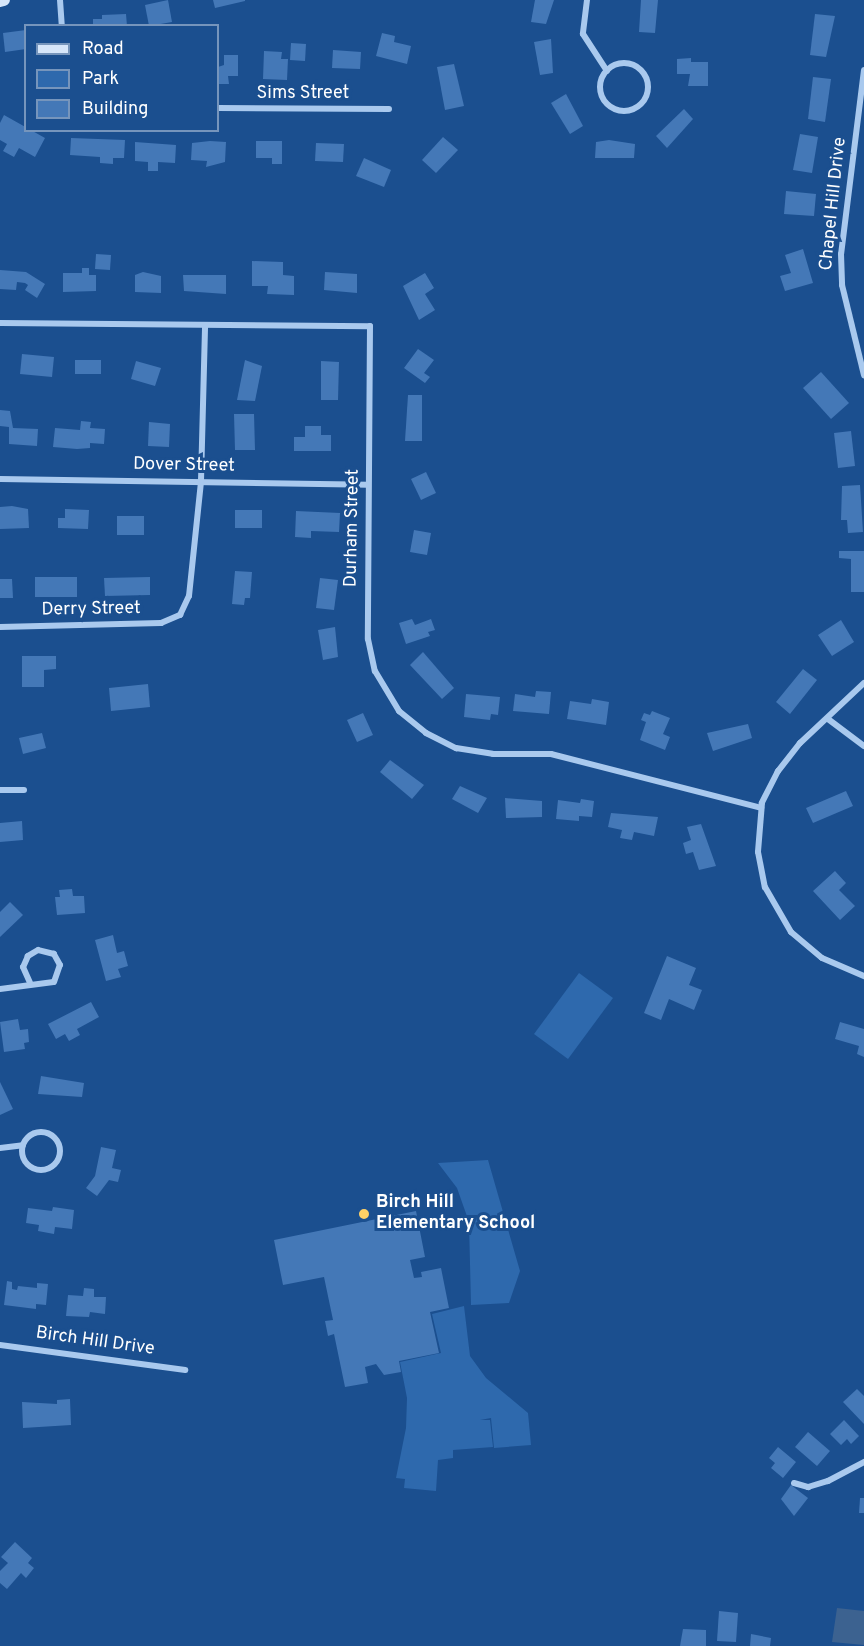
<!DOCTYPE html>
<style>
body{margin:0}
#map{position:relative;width:864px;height:1646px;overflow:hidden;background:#1b4f8f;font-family:Overpass,sans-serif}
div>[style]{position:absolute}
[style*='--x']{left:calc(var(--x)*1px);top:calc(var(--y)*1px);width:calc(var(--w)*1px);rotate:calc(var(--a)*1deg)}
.green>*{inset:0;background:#2e69ad}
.water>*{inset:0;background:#3c6290}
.building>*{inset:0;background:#4478b7}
.minor>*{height:6px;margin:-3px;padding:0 3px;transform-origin:3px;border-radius:3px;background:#a9c9ee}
.minor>.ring{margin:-3px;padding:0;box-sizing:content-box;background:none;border:6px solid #a9c9ee;border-radius:50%}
.secondary>*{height:12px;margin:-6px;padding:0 6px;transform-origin:6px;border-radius:6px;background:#d6e6fa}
.dots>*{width:16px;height:16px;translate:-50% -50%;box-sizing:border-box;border:3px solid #1b4f8f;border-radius:50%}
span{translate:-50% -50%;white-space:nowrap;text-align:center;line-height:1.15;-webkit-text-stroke:6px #1b4f8f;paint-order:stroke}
.street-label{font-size:18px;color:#fff}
.poi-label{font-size:18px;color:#fff;font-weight:700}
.left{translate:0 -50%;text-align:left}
.legend{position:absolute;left:24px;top:24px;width:195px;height:108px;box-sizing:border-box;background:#1b4f8f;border:2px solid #7695bc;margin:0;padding:8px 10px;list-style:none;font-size:18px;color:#fff}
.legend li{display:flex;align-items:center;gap:12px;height:30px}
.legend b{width:30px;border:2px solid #7695bc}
</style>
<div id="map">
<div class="green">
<div style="clip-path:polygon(579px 973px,613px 998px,568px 1059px,534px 1034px)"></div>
<div style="clip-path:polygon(488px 1160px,520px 1271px,509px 1303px,471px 1305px,469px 1222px,457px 1188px,438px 1163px)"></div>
<div style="clip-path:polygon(464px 1306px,470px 1356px,486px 1378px,528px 1413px,531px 1445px,494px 1448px,491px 1418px,480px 1420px,490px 1420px,493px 1447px,453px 1450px,453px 1458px,438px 1460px,436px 1491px,404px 1488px,405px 1479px,396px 1478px,406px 1428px,407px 1398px,400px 1362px,441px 1353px,432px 1314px)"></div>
</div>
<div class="water">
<div style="clip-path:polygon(837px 1608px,864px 1611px,864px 1645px,832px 1642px)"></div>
</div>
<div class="building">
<div style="clip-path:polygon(168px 0,172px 22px,149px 26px,145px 5px)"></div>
<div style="clip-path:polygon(213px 0,245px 0,245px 1px,215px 8px)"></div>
<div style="clip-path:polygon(535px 0,554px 0,546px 24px,531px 22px)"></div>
<div style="clip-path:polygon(641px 0,658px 0,655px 33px,639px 32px)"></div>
<div style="clip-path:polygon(126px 14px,127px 26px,93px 26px,93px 19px,102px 19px,102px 15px)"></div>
<div style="clip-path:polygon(815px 14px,835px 16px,826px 57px,810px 55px)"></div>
<div style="clip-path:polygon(26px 30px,26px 49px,5px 52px,3px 33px)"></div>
<div style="clip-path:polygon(382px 33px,395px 36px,394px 42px,411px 46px,407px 64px,376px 56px)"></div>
<div style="clip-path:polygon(551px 39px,553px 73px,540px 75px,534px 42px)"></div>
<div style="clip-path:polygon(291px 43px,306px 44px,305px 61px,290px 60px)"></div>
<div style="clip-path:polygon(333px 50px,361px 52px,360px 69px,332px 68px)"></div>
<div style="clip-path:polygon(264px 51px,282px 52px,281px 59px,288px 59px,287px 80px,263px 79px)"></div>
<div style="clip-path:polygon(224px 55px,238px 55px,238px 76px,228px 76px,229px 84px,218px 84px,218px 67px,224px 65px)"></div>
<div style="clip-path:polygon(691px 58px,691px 62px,708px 62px,708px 86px,688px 86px,690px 74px,677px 74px,677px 59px)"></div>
<div style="clip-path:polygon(454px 64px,464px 106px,445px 110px,437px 67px)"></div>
<div style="clip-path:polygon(813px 77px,831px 79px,825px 122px,808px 119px)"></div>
<div style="clip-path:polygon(566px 94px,583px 126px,570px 134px,551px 103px)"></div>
<div style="clip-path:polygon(684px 109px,693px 119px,667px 148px,656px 136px)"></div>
<div style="clip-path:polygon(4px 115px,45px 138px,35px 157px,19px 148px,14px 157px,3px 151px,7px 144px,0 140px,0 123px)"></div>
<div style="clip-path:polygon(800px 134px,818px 137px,812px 173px,793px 170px)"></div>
<div style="clip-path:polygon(443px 137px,458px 150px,436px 173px,422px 160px)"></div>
<div style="clip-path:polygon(71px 138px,125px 140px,124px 158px,113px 158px,113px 164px,100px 163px,100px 157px,70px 155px)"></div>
<div style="clip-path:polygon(609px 140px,635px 144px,634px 158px,595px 158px,596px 142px)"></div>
<div style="clip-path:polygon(210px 141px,226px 142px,225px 162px,206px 167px,207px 161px,191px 160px,192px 143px)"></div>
<div style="clip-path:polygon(256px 141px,282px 141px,282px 164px,272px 164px,272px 158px,256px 158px)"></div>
<div style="clip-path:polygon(135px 142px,176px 145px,175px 163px,158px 162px,158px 171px,148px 171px,148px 162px,135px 161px)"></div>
<div style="clip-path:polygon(316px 143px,344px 144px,343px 162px,315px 161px)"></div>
<div style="clip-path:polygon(364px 158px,391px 170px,384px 187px,356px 176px)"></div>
<div style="clip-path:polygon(786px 191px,816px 194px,814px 216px,784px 214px)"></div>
<div style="clip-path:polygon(803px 249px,813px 283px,785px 291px,780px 276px,791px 273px,785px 255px)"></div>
<div style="clip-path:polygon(96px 254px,111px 255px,110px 270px,95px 269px)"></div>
<div style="clip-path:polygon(252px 261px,283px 262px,283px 275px,294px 276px,294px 295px,267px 294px,268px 286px,252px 286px)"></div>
<div style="clip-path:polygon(82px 268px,89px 268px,89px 275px,96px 275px,96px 291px,63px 292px,63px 273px,82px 273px)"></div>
<div style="clip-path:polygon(0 270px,26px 272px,45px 284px,37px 298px,25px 290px,28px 285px,25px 283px,17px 282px,16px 290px,0 289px)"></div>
<div style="clip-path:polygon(143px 272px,161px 276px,161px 293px,135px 292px,135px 275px)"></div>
<div style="clip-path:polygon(325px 272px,357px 274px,357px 293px,324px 290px)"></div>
<div style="clip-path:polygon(425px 273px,434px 288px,425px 294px,435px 310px,419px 320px,403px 286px)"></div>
<div style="clip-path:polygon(183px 275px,226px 275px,226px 294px,184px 291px)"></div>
<div style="clip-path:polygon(418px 349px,434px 360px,424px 373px,430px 377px,425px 383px,404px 368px)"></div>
<div style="clip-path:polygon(22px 354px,54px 357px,52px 377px,20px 374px)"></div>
<div style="clip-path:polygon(75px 360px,101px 360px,101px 374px,75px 374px)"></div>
<div style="clip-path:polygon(245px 360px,262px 366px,255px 401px,237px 400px)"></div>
<div style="clip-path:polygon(136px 361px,161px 368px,155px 386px,131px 379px)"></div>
<div style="clip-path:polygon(321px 361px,339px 362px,338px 400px,321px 400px)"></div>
<div style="clip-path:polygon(821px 372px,849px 403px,831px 419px,803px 388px)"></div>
<div style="clip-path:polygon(408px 395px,422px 395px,422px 441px,405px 441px)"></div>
<div style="clip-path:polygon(0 410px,10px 411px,13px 428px,38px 429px,37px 446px,9px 444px,9px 427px,0 426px)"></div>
<div style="clip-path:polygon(234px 414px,254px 414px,255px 450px,235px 450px)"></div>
<div style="clip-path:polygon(81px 421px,91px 422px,90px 428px,105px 429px,104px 444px,90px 443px,90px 448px,77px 449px,53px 447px,55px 428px,80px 430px)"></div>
<div style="clip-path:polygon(149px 422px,170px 424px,169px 447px,148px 446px)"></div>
<div style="clip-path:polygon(305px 426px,321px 426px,321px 435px,331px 435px,331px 451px,294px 451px,294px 437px,305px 437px)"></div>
<div style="clip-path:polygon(851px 431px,855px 466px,838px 468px,834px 433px)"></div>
<div style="clip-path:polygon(426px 472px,436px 493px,421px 500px,411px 479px)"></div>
<div style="clip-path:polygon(860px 485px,863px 532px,848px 533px,847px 520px,841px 520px,842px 486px)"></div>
<div style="clip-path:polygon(12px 506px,28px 509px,29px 528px,0 529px,0 507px)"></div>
<div style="clip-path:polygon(65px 509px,89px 510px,88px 529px,58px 528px,58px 518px,65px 518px)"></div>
<div style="clip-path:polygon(235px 510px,262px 510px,262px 528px,235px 528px)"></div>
<div style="clip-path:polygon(296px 511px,340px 513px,339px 532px,311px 531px,311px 538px,295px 537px)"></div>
<div style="clip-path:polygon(117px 516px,144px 516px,144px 535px,117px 535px)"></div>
<div style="clip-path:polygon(414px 530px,431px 533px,427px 555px,410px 552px)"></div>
<div style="clip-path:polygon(839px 551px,864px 551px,864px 592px,851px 592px,851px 559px,839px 558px)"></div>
<div style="clip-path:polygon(235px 571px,252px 572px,250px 598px,245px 598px,244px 605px,232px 604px)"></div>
<div style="clip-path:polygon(35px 577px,77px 577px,77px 597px,35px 597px)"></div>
<div style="clip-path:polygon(150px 577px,150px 595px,105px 596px,104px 578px)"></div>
<div style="clip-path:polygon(320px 578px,338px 580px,334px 610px,316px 608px)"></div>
<div style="clip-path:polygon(0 579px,12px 579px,13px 598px,0 598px)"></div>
<div style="clip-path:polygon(412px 619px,415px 625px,431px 619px,435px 630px,428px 632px,430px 636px,406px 644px,399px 623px)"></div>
<div style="clip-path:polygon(841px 620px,854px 642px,832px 656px,818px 635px)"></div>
<div style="clip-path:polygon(335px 627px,338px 657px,323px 660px,318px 630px)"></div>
<div style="clip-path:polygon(423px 652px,454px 688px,442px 699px,410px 665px)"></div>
<div style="clip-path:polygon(22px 656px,56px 656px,56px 669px,44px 670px,44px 687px,22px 687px)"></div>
<div style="clip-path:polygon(803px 669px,817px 680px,790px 714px,776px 702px)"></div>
<div style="clip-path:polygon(148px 684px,150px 707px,111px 711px,109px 688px)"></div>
<div style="clip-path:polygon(536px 691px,551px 692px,549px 714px,513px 711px,515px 694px,535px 697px)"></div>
<div style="clip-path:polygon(466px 694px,500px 697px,498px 715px,491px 714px,490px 720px,464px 717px)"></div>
<div style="clip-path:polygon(592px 699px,609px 702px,606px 725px,567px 719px,570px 701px,591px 704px)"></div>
<div style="clip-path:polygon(652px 711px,670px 718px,663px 734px,670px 737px,665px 750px,640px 740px,646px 722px,641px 720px,644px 713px,650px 715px)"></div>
<div style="clip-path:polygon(363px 713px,373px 735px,357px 742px,347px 720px)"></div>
<div style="clip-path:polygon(748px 724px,752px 738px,713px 751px,707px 733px)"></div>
<div style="clip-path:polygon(42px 733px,46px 748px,23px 754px,19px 738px)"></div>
<div style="clip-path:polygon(390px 760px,424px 785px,412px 799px,380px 772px)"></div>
<div style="clip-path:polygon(460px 786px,487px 798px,478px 813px,452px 799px)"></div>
<div style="clip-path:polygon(846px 791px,853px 806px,813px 823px,806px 808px)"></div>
<div style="clip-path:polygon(505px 798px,542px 801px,542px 817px,506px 818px)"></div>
<div style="clip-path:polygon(581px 799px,594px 801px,592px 817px,579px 816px,579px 821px,556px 819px,558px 800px,580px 803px)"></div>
<div style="clip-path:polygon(611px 813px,658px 817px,654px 836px,634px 832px,632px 840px,620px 838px,622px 830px,608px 827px)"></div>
<div style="clip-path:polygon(22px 821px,23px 840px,0 842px,0 823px)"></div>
<div style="clip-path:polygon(701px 824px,716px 866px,699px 870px,693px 852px,686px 854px,683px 843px,691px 840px,687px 827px)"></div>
<div style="clip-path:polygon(835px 871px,846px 883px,839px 890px,855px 906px,840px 920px,813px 891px)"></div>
<div style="clip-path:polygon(72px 889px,73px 896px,84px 896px,85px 913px,57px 915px,55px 897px,60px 897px,59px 890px)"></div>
<div style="clip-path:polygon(10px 902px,23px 915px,0 937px,0 912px)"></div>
<div style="clip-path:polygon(113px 935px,117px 953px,124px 951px,128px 966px,118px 969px,121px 977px,106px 981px,95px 940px)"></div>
<div style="clip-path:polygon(667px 956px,696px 968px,689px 985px,702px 990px,694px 1010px,669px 999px,661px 1020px,644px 1013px)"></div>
<div style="clip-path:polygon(91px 1002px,99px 1017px,77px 1029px,80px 1035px,69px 1041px,65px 1034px,56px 1039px,48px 1024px)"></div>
<div style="clip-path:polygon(18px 1019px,20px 1030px,28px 1029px,29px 1042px,24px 1043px,25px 1049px,4px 1052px,0 1022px)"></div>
<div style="clip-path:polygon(840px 1022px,864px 1029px,864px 1057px,857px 1054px,859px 1046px,835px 1039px)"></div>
<div style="clip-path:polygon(41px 1076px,84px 1083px,82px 1097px,38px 1094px)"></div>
<div style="clip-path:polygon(0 1082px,13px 1109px,0 1115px)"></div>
<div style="clip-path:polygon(101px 1147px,116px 1150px,112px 1168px,121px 1170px,118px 1182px,109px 1180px,97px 1196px,86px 1188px,95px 1176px)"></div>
<div style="clip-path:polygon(53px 1207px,74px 1210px,72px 1229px,55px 1227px,54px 1234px,38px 1231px,39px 1225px,26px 1223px,28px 1208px,52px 1211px)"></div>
<div style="clip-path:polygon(416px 1211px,425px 1257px,410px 1260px,414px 1278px,422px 1277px,421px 1272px,441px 1268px,449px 1308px,430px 1312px,439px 1353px,399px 1361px,401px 1372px,384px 1375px,376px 1364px,365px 1367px,368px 1383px,345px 1387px,334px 1334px,328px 1336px,325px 1321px,333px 1320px,324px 1277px,283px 1285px,274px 1240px)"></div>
<div style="clip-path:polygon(7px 1281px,12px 1282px,12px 1289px,17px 1290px,18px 1286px,37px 1288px,37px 1283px,48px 1284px,46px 1305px,36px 1304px,36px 1309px,4px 1305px)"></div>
<div style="clip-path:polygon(84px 1288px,94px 1289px,94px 1297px,106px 1297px,105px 1314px,90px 1312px,89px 1317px,66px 1316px,68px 1295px,83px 1296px)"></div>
<div style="clip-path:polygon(857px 1389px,864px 1396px,864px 1424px,843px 1402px)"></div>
<div style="clip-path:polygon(70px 1399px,71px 1425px,23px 1428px,22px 1402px,57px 1404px,57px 1400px)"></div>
<div style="clip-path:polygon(844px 1420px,859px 1436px,851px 1444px,847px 1439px,841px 1445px,830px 1434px)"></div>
<div style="clip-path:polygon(808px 1432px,830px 1451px,817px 1466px,795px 1447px)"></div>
<div style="clip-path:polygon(778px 1447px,796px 1462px,783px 1478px,771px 1468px,775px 1463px,769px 1458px)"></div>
<div style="clip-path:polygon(791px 1485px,808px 1498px,794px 1516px,781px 1499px)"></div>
<div style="clip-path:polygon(860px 1498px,864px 1498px,864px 1513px,859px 1513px)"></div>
<div style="clip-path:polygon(15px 1542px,32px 1558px,28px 1563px,34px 1568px,26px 1578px,21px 1573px,7px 1589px,0 1583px,0 1571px,8px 1563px,1px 1557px)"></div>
<div style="clip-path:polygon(719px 1611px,738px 1613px,736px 1642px,717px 1641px)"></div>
<div style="clip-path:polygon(683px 1629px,706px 1630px,706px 1646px,680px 1646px)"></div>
<div style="clip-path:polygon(751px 1634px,771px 1638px,770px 1646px,750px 1646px)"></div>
</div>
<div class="minor">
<div style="--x:60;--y:0;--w:26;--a:86"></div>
<div style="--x:587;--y:0;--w:34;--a:97"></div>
<div style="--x:583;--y:34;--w:44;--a:57"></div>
<div class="ring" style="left:600px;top:63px;width:42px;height:42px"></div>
<div style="--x:864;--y:70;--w:185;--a:97.1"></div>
<div style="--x:841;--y:254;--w:31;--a:88"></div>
<div style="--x:842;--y:285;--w:93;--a:76.3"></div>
<div style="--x:218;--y:108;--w:171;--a:0.3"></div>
<div style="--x:0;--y:323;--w:370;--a:0.5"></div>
<div style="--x:370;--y:326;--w:313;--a:90.4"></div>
<div style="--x:368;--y:639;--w:33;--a:78"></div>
<div style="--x:375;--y:671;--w:47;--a:59"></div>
<div style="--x:399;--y:711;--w:35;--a:39"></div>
<div style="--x:426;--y:733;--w:34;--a:27"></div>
<div style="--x:456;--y:748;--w:37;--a:9"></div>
<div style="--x:493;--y:754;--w:58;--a:0"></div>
<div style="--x:551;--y:754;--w:217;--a:14.4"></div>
<div style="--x:0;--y:479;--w:368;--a:0.9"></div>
<div style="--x:0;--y:627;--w:161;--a:-1.4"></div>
<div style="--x:161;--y:623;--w:21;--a:-23"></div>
<div style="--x:180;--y:615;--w:21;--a:-65"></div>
<div style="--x:189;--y:596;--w:116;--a:-84"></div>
<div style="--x:201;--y:481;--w:156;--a:-88.5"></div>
<div style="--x:864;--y:683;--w:88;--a:136.8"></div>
<div style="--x:800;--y:743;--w:36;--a:128"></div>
<div style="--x:778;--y:771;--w:36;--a:117"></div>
<div style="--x:762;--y:803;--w:49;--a:94.7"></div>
<div style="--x:758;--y:852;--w:36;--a:79"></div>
<div style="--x:765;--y:887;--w:52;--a:60"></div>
<div style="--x:791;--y:932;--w:40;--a:40"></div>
<div style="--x:822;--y:958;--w:46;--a:23.2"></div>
<div style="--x:828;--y:719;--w:45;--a:36.9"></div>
<div style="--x:0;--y:790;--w:24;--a:0"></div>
<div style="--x:0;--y:989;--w:54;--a:-7.4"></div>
<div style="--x:54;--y:982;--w:18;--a:-71"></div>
<div style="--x:60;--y:965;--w:13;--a:-119"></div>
<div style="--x:54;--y:954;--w:16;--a:-166"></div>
<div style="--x:38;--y:950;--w:12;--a:149"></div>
<div style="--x:28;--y:956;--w:12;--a:114"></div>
<div style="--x:23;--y:967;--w:17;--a:66"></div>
<div class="ring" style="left:22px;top:1132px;width:32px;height:32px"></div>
<div style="--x:0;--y:1148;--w:23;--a:-7"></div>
<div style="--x:0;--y:1345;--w:187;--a:7.7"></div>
<div style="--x:794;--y:1483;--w:15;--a:16"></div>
<div style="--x:808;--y:1487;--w:21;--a:-17"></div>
<div style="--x:828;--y:1481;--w:41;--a:-27.8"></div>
</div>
<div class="secondary">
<div style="--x:0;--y:1;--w:4;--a:-14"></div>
</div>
<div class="dots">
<div style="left:364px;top:1214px;background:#ffd166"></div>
</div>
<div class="street-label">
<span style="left:303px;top:94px">Sims Street</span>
<span style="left:834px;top:204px;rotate:-84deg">Chapel Hill Drive</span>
<span style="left:184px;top:466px;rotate:1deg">Dover Street</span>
<span style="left:353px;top:528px;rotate:-89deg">Durham Street</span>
<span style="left:91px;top:610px;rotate:-1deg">Derry Street</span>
<span style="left:95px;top:1342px;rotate:8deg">Birch Hill Drive</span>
</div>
<div class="poi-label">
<span class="left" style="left:376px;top:1214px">Birch Hill<br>Elementary School</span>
</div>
<ul class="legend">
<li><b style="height:8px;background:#d6e6fa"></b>Road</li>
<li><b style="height:16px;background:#2e69ad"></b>Park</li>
<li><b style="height:16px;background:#4478b7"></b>Building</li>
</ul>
</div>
